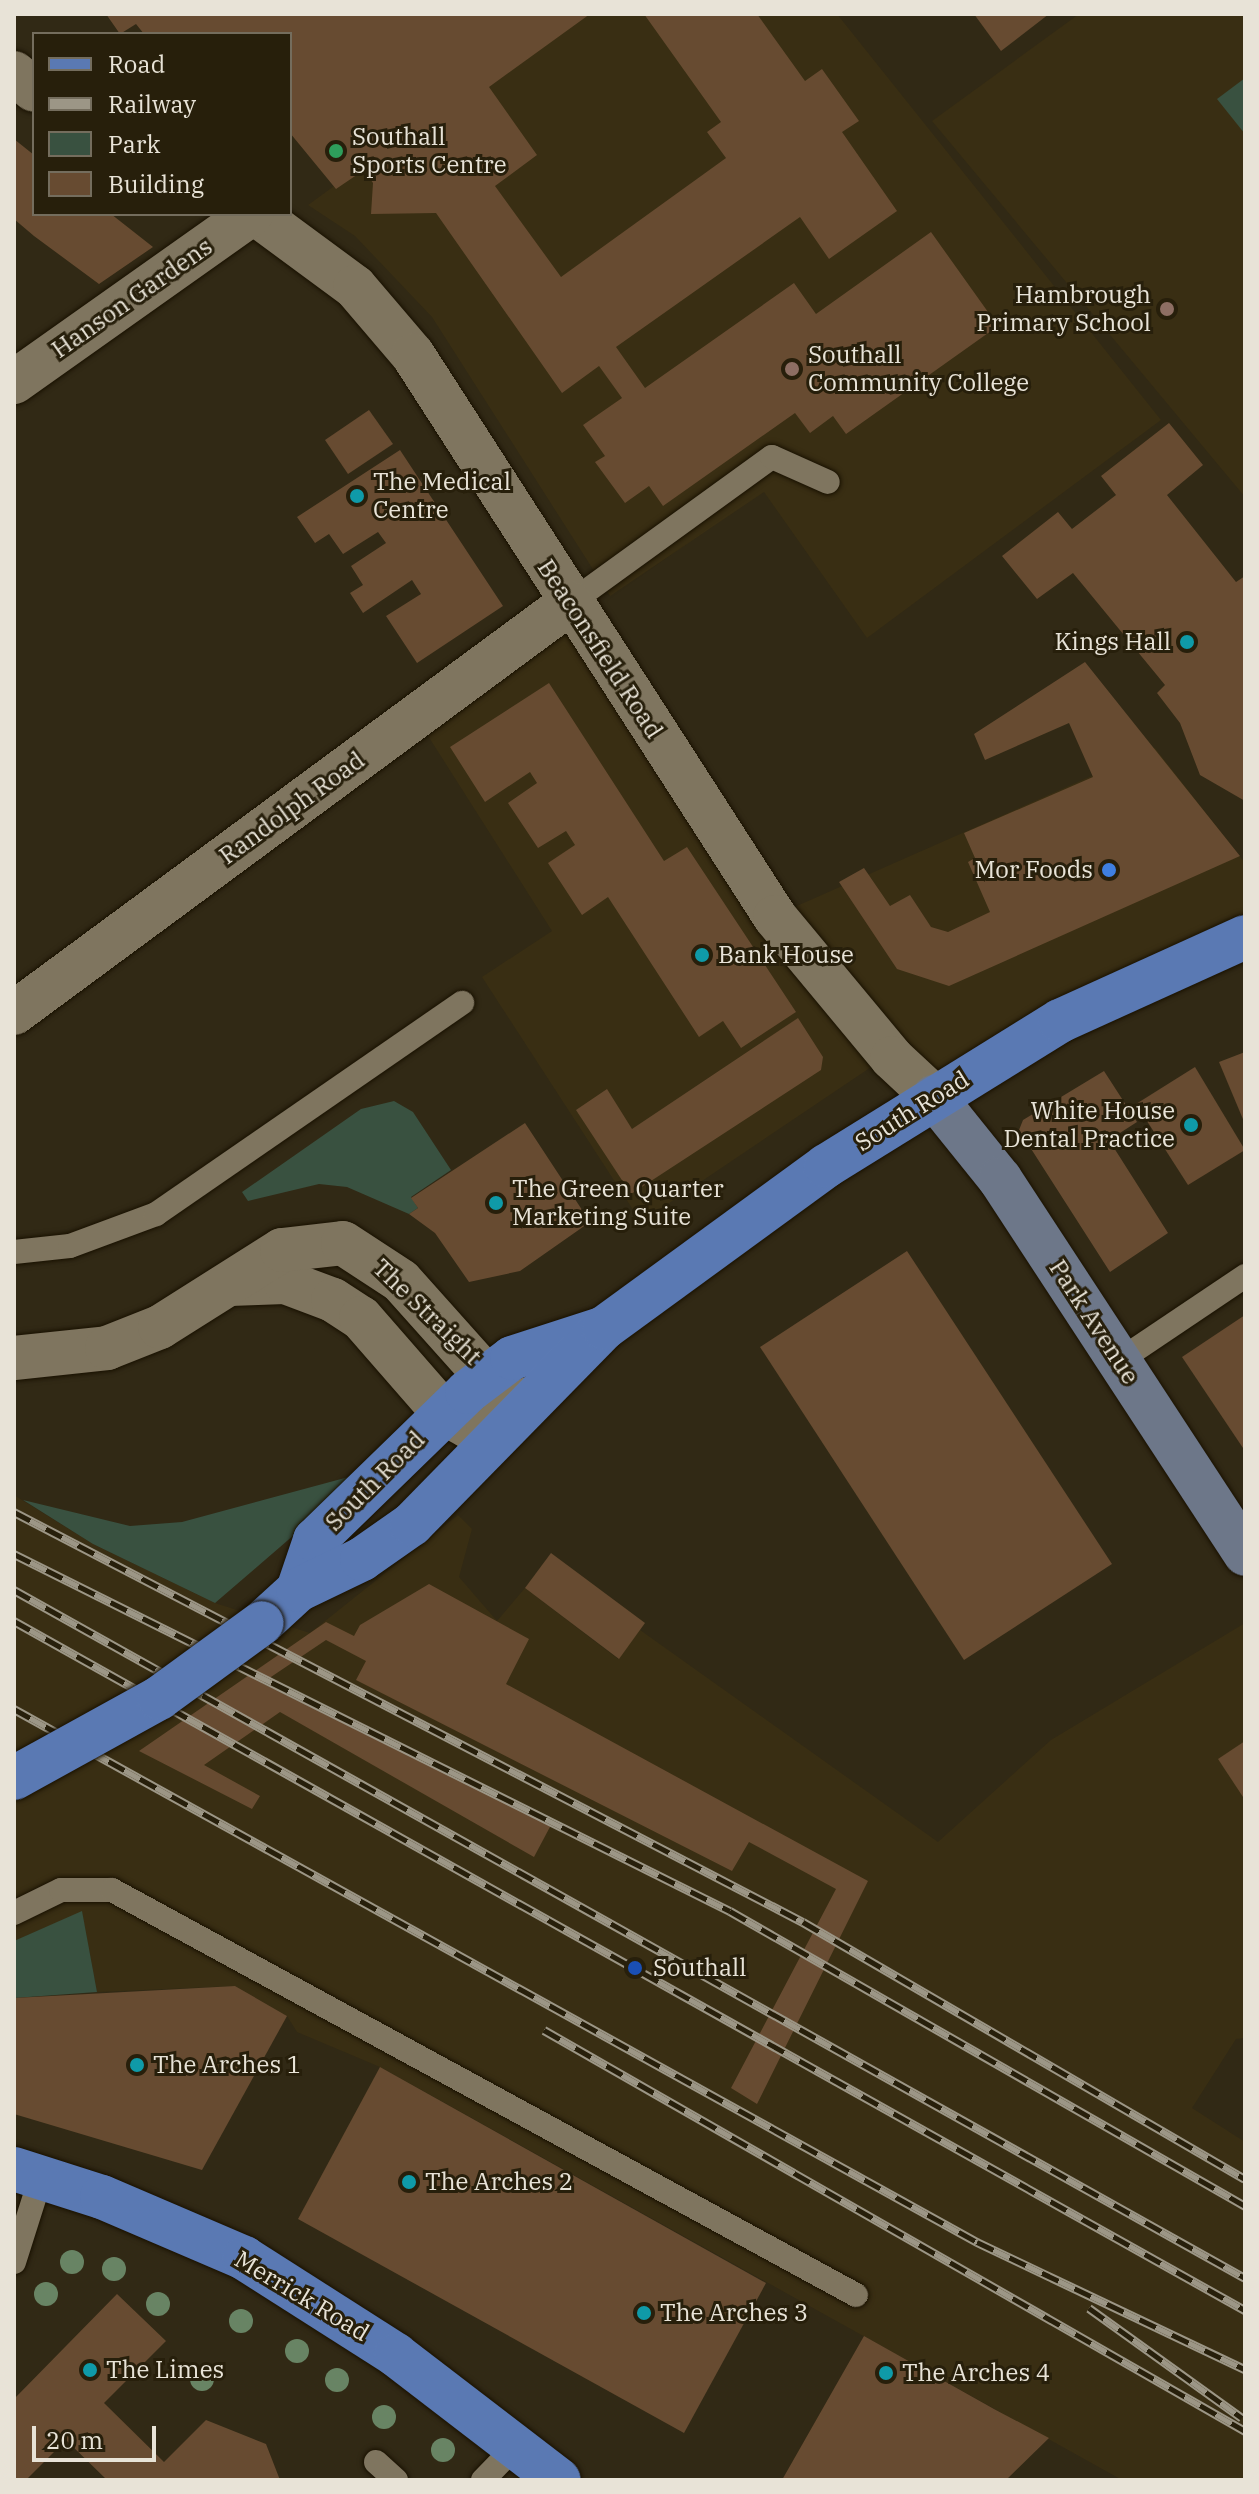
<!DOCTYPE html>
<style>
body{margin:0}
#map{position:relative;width:1259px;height:2494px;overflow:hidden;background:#312915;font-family:"IBM Plex Serif",serif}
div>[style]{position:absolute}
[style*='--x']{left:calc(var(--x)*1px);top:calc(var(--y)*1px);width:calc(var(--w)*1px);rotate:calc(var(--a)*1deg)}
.built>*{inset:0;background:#392e13}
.green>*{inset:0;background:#395140}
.building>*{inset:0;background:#674b31}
.roads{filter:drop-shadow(0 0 2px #191101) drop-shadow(0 0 2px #191101)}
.lane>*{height:24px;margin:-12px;padding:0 12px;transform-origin:12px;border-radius:12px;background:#7f755f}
.street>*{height:44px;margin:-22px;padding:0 22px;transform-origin:22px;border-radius:22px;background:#7f755f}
.secondary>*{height:44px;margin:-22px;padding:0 22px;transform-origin:22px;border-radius:22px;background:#6d7789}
.primary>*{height:44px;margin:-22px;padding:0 22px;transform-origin:22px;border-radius:22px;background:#5a79b3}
.rail>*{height:9px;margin-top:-4.5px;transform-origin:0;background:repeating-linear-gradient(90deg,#271f0b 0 18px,#9c9686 0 36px);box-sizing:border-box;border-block:2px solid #9c9686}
.bridges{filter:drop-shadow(0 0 2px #191101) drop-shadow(0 0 2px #191101)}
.primary-bridge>*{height:44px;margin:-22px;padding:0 22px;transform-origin:22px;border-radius:22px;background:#5a79b3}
.trees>*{width:24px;height:24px;margin:-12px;border-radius:50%;background:#688464}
.dots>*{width:22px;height:22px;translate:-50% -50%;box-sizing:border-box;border:4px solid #271f0b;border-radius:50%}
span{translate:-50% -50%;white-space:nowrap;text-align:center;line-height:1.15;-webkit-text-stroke:6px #271f0b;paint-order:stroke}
.poi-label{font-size:24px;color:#e8e3d7}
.left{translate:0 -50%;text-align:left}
.right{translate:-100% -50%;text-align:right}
.street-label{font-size:24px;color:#e8e3d7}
.frame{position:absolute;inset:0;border:16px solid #e8e3d7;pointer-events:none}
.legend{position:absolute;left:32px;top:32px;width:260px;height:184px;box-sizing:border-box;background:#271f0b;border:2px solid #746d5d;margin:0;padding:10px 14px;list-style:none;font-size:24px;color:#e8e3d7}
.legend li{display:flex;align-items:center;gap:16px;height:40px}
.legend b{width:40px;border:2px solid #746d5d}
.scale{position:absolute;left:32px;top:2426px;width:124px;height:36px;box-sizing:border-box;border:4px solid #e8e3d7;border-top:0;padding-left:10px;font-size:24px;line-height:28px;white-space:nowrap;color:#e8e3d7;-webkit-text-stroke:6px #271f0b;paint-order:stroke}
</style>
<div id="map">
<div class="built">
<div style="clip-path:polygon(377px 14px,837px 14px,1161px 420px,867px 638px,764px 492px,610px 596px,432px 317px,355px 236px,308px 205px,443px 107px)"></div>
<div style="clip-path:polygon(1079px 14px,1245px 14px,1245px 497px,932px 121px)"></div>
<div style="clip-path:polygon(567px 623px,765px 920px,1155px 748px,1245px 863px,1245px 937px,934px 1097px,892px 1053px,641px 1222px,482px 977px,552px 931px,423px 728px)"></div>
<div style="clip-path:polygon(14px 1495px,93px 1544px,215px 1603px,310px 1633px,458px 1515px,472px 1529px,459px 1577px,497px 1621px,525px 1588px,618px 1659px,640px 1630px,938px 1842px,1051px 1740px,1245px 1623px,1245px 2038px,1236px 2039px,1192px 2108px,1245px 2142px,1245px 2480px,1122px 2480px,380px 2067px,297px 2032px,287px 2016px,235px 1986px,97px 1992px,82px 1912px,14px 1941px)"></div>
</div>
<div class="green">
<div style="clip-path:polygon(1245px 78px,1245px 134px,1217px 99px)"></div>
<div style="clip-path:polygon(394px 1101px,413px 1112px,451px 1170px,411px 1197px,418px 1208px,409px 1214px,347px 1187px,319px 1184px,248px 1201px,242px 1192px,361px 1109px)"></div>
<div style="clip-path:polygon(367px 1472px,215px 1603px,93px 1544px,23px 1500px,130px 1526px,182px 1522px)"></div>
<div style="clip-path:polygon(82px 1911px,97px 1992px,14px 1998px,14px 1941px)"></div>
</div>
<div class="building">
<div style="clip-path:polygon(106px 14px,590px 14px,489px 87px,537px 155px,495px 186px,561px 277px,726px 158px,707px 132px,721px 122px,644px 14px,757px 14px,805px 81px,822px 69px,859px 121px,842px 132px,897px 211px,829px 259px,800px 217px,616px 347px,645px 388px,794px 283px,816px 314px,931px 232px,998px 326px,846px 434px,833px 416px,810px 433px,795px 413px,663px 506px,649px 486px,625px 503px,595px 462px,605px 456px,583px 425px,622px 398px,599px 366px,562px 393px,436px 213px,371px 214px,373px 183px,364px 170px,336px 189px,290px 133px,290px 34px,144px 34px,136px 24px,120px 34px)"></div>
<div style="clip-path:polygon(974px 14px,1049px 14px,1001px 51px)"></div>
<div style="clip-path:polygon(14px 139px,34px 155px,34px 214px,111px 214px,153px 247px,99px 284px,34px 236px,14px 219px)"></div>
<div style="clip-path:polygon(369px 410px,393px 444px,348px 474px,325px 440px)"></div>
<div style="clip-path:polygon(1169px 423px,1203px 465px,1167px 495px,1236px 582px,1245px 576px,1245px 801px,1200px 775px,1180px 723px,1157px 693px,1165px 685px,1073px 573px,1037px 599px,1002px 556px,1058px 512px,1072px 529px,1116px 495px,1101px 476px)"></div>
<div style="clip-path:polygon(400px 450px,503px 606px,417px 663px,386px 616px,421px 594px,412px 580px,363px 613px,350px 593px,363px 585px,351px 566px,386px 543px,378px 532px,343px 554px,329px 534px,315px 543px,297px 517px)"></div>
<div style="clip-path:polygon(1085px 662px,1240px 856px,949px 986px,897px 969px,839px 882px,864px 868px,890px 906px,910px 895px,931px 927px,948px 932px,990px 912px,968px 862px,975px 858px,964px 833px,1093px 777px,1069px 723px,985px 760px,974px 734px)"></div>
<div style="clip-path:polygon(549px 683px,664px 861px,687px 847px,796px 1012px,741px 1048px,723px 1021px,699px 1037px,608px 897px,582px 915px,548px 863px,575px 845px,566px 831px,538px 848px,508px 803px,537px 783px,530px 772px,485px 802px,450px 747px)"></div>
<div style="clip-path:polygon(798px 1018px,823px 1057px,821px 1070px,631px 1194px,576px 1110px,607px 1089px,632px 1129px)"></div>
<div style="clip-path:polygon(1245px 1052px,1245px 1124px,1219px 1062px)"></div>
<div style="clip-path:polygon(1195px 1067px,1245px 1150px,1188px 1185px,1136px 1104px)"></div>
<div style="clip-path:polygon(1104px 1071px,1137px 1122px,1109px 1140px,1168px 1233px,1110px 1272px,1019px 1130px,1023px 1120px)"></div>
<div style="clip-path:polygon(525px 1123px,590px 1222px,520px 1271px,469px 1282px,435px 1233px,409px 1214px,418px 1208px,411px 1198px)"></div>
<div style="clip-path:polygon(907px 1251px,1112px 1564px,964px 1660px,760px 1347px)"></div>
<div style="clip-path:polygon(1245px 1315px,1245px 1451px,1182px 1357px)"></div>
<div style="clip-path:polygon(551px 1553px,645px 1623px,619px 1659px,525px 1588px)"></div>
<div style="clip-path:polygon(429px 1584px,529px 1639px,506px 1684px,868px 1881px,757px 2104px,731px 2088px,836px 1889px,749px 1842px,732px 1871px,356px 1680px,366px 1661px,326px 1640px,262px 1683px,551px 1825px,534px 1857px,280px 1712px,204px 1765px,260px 1796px,252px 1809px,139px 1751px,326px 1622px,354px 1636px,360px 1625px)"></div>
<div style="clip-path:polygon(1245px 1741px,1245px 1800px,1218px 1759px)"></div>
<div style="clip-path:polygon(235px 1986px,287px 2016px,202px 2170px,14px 2114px,14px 1998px)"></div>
<div style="clip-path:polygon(380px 2067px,766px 2283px,684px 2433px,298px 2219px)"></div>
<div style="clip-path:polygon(117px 2294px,166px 2341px,104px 2403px,164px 2462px,206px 2420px,266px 2444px,280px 2480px,107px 2480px,66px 2440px,26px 2480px,14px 2480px,14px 2399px)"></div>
<div style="clip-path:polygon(864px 2336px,994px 2409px,1049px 2438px,1006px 2480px,782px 2480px)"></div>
</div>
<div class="roads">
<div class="lane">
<div style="--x:570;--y:603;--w:249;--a:-35.9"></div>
<div style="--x:772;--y:457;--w:61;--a:24.1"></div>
<div style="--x:14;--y:1252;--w:56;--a:-6.1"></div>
<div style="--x:70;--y:1246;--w:92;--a:-20.4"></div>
<div style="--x:156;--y:1214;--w:372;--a:-34.6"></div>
<div style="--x:1120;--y:1360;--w:151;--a:-33.9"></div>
<div style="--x:14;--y:1913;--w:52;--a:-26.1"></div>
<div style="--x:61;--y:1890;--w:51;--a:0"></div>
<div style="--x:112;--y:1890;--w:847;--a:28.56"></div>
<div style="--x:14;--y:2262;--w:89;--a:-72.4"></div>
<div style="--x:376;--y:2462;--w:27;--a:42"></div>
<div style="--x:483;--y:2480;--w:47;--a:-45.9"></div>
</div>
<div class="street">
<div style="--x:14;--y:73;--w:26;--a:40"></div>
<div style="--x:256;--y:214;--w:123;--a:36.4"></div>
<div style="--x:355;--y:287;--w:89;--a:49.5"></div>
<div style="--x:413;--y:355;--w:668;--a:57.21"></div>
<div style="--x:775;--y:917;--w:183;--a:50.3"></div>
<div style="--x:892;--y:1058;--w:57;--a:42.9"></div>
<div style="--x:14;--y:382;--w:291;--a:-35.3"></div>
<div style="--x:14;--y:1013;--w:691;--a:-36.41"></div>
<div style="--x:230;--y:1284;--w:55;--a:-2.1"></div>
<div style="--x:285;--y:1282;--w:51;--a:20.6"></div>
<div style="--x:333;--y:1300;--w:33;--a:33"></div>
<div style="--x:361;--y:1318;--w:126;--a:48.9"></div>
<div style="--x:444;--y:1413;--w:29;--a:29"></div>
<div style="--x:469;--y:1427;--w:19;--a:-6"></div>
<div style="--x:488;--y:1425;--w:49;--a:-32.4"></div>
<div style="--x:14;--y:1358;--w:94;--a:-6.1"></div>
<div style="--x:107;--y:1348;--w:57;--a:-21.6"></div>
<div style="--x:160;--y:1327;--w:144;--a:-32.3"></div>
<div style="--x:282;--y:1250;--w:61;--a:-6.5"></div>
<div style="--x:343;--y:1243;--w:69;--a:33.2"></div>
<div style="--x:401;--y:1281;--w:114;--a:48.2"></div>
<div style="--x:477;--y:1366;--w:17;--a:21"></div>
</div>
<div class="secondary">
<div style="--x:934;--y:1097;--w:105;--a:51.2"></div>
<div style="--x:1000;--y:1179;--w:448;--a:56.8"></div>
</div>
<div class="primary">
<div style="--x:298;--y:1590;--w:53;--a:-71.2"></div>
<div style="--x:315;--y:1540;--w:212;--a:-44.2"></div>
<div style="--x:467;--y:1392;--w:56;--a:-37.1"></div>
<div style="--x:512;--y:1358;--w:95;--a:-17.9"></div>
<div style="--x:262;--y:1623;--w:49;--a:-42.5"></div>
<div style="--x:298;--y:1590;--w:71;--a:-25.8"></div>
<div style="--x:362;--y:1559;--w:61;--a:-35"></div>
<div style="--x:412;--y:1524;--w:274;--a:-45.6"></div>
<div style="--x:604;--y:1328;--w:275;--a:-36.1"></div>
<div style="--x:826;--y:1166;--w:275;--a:-31.8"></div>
<div style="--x:1060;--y:1021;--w:203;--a:-24.4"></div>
<div style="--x:14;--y:2169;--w:92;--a:17.7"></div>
<div style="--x:102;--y:2197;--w:155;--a:23.2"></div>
<div style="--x:244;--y:2258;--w:180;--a:32.5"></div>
<div style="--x:396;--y:2355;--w:205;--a:37.5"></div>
</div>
</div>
<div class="rail">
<div style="--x:14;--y:1512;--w:889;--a:27.46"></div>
<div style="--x:803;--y:1922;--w:511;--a:30.18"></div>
<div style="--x:14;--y:1554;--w:800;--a:26.5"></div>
<div style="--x:730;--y:1911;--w:594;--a:29.8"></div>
<div style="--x:14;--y:1590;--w:1410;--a:29.2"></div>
<div style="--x:14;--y:1621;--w:1411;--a:29.24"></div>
<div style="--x:14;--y:1709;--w:1101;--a:28.96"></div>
<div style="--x:977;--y:2242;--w:297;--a:25.4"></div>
<div style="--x:544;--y:2030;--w:808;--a:29.77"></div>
<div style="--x:1089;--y:2308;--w:188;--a:35.7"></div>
</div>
<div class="bridges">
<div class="primary-bridge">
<div style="--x:14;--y:1778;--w:166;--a:-28.9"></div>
<div style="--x:159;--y:1698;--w:127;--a:-36.1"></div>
</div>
</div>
<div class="trees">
<div style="left:72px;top:2262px"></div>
<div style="left:114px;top:2269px"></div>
<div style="left:46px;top:2294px"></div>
<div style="left:158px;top:2304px"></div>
<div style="left:241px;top:2321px"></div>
<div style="left:297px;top:2351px"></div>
<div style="left:202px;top:2379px"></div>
<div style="left:337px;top:2380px"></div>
<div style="left:384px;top:2417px"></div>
<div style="left:443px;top:2450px"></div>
</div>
<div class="dots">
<div style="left:336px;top:151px;background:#2e9e5b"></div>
<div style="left:1167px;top:309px;background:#8d6e63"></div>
<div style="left:792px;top:369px;background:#8d6e63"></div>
<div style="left:357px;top:496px;background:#0f9aa8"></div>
<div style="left:1187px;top:642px;background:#0f9aa8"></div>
<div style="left:1109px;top:870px;background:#3f7fe0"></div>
<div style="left:702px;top:955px;background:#0f9aa8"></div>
<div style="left:1191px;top:1125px;background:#0f9aa8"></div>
<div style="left:496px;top:1203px;background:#0f9aa8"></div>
<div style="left:635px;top:1968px;background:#1a4fb4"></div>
<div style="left:137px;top:2065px;background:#0f9aa8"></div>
<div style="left:409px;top:2182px;background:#0f9aa8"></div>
<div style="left:644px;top:2313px;background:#0f9aa8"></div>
<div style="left:90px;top:2370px;background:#0f9aa8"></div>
<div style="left:886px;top:2373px;background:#0f9aa8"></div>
</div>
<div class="poi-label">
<span class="left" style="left:352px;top:151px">Southall<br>Sports Centre</span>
<span class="right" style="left:1151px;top:309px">Hambrough<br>Primary School</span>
<span class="left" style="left:808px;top:369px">Southall<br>Community College</span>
<span class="left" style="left:373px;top:496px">The Medical<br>Centre</span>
<span class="right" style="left:1171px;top:642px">Kings Hall</span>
<span class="right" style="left:1093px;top:870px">Mor Foods</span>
<span class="left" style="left:718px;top:955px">Bank House</span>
<span class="right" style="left:1175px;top:1125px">White House<br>Dental Practice</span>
<span class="left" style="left:512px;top:1203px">The Green Quarter<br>Marketing Suite</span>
<span class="left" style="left:653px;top:1968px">Southall</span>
<span class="left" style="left:153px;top:2065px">The Arches 1</span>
<span class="left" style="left:425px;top:2182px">The Arches 2</span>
<span class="left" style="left:660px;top:2313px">The Arches 3</span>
<span class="left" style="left:106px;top:2370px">The Limes</span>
<span class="left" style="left:902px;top:2373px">The Arches 4</span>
</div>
<div class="street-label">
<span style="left:132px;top:298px;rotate:-35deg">Hanson Gardens</span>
<span style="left:600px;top:649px;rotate:57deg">Beaconsfield Road</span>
<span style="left:292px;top:808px;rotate:-36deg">Randolph Road</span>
<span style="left:912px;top:1111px;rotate:-32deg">South Road</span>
<span style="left:427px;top:1312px;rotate:44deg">The Straight</span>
<span style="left:1094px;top:1322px;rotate:57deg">Park Avenue</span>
<span style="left:375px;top:1481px;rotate:-45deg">South Road</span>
<span style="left:302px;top:2296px;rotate:31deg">Merrick Road</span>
</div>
<div class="frame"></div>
<ul class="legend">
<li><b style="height:10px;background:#5a79b3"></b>Road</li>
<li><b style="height:10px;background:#9c9686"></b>Railway</li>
<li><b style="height:22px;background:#395140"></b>Park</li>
<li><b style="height:22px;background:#674b31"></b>Building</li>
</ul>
<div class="scale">20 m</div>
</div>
